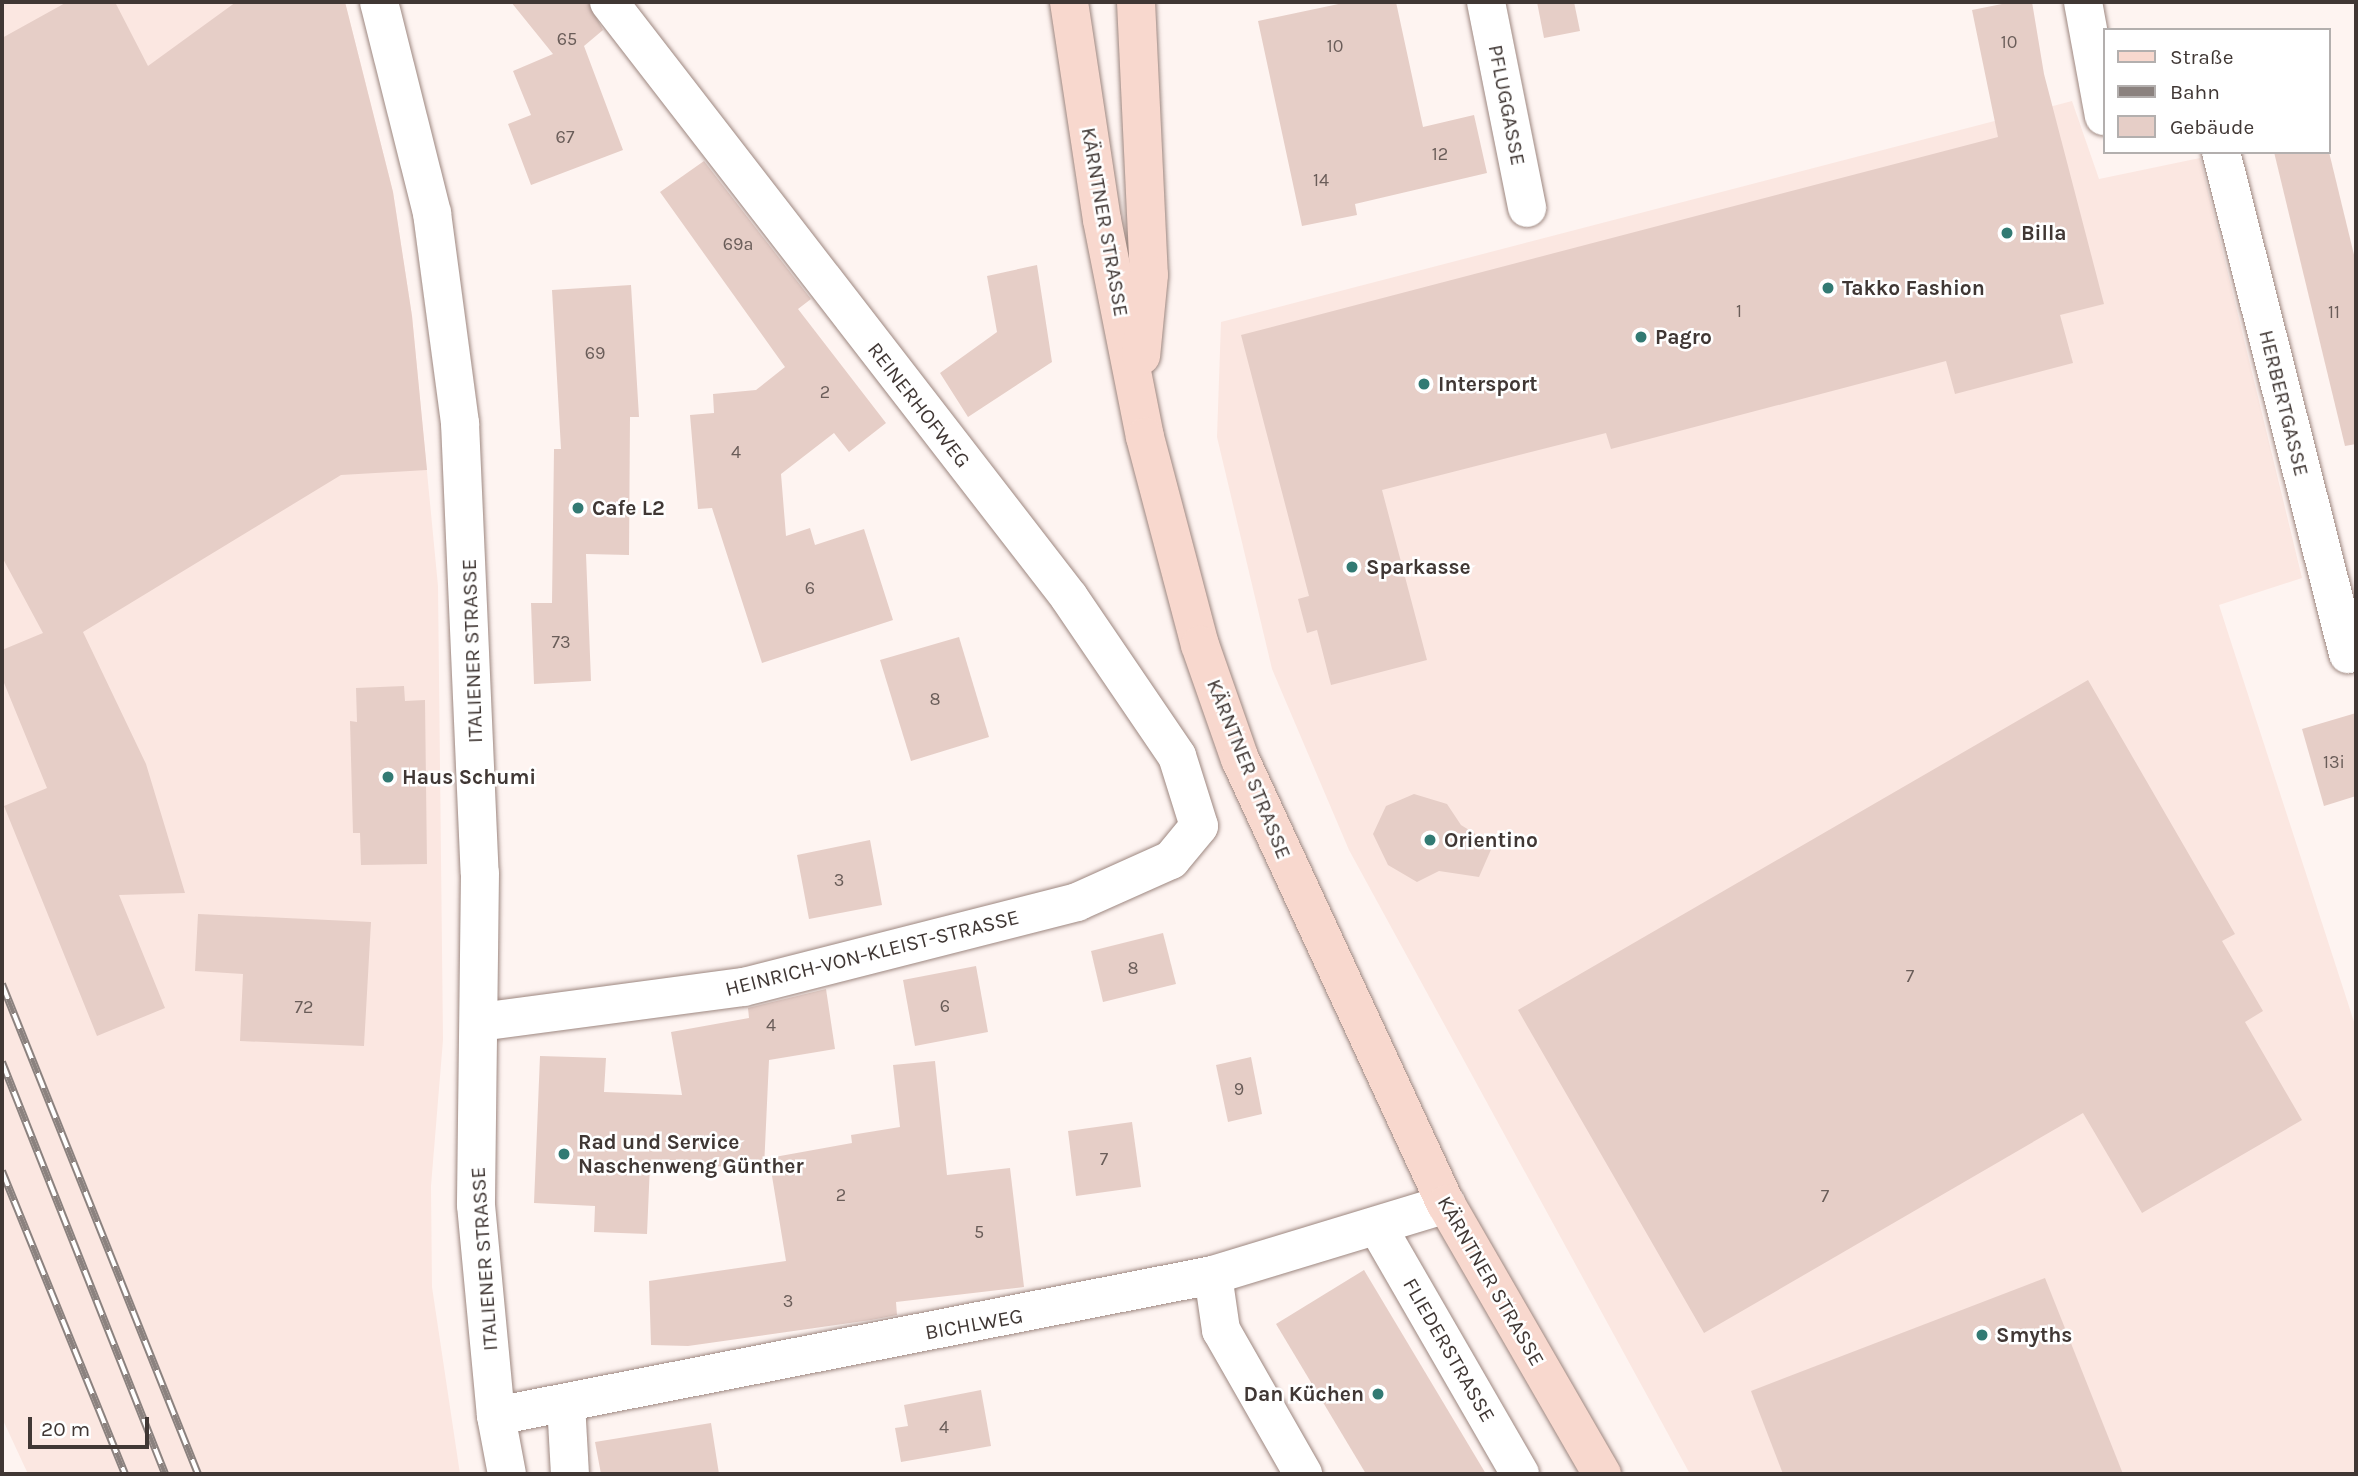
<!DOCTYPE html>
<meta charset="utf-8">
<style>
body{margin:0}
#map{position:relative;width:2358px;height:1476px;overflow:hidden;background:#fef4f1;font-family:Karla,sans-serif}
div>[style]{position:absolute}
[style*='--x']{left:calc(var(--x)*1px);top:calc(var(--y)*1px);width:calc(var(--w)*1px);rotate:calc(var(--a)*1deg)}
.built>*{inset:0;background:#fbe7e1}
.building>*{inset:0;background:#e6cec7}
.roads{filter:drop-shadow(0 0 2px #9d8780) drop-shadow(0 0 2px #9d8780)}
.minor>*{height:38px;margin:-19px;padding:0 19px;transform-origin:19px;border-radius:19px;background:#fff}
.major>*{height:38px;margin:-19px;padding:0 19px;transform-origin:19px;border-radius:19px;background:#f8d8ce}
.rail>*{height:8px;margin-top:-4px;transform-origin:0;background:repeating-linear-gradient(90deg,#fff 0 16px,#8b827f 0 32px);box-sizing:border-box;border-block:2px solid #8b827f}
.dots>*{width:19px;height:19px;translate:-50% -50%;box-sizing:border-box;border:4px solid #fff;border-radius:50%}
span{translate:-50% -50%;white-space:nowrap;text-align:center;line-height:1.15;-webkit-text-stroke:5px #fff;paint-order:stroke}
.number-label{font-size:18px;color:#6a5d59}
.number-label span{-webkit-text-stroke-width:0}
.street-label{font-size:21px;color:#403734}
.poi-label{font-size:21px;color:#403734;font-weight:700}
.left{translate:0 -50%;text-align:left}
.right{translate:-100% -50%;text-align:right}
.frame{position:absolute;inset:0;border:4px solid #403734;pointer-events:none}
.legend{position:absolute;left:2103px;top:28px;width:228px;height:126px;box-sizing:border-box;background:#fff;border:2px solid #b3afae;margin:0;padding:9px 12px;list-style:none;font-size:21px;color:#403734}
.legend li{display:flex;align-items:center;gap:14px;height:35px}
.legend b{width:35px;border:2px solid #b3afae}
.scale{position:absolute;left:28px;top:1417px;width:121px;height:32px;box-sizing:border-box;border:4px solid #403734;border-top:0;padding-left:9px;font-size:21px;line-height:24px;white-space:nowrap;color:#403734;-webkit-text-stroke:5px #fff;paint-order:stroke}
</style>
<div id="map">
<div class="built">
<div style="clip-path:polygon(2px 2px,345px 2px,393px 192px,412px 316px,438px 586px,443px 1040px,431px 1186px,432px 1287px,460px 1474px,28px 1474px,2px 1418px)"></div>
<div style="clip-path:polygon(2072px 101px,2099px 179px,2200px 158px,2302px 578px,2219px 605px,2356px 1028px,2356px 1474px,1690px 1474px,1349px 850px,1272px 669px,1217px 437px,1221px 322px)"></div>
</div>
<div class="building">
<div style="clip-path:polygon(67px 2px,115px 2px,148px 66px,236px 2px,345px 2px,393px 192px,412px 316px,427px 470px,341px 475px,83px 632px,146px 764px,185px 893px,119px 895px,165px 1008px,97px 1036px,4px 806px,47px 788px,2px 678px,2px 650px,43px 633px,2px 557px,2px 38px)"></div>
<div style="clip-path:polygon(511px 2px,588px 2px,603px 30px,584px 46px,623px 150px,531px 185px,508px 124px,531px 115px,513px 71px,553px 54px)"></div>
<div style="clip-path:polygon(1348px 2px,1396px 2px,1423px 127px,1474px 115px,1487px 173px,1355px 204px,1357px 215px,1302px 226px,1258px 21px)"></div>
<div style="clip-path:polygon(1537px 2px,1574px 2px,1580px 31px,1544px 38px)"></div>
<div style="clip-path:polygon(2012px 2px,2032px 2px,2044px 74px,2104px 304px,2060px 315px,2073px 363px,1955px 394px,1946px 361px,1611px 449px,1606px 433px,1382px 490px,1427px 660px,1331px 685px,1317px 630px,1307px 633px,1298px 599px,1309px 596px,1241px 335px,1998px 137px,1972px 10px)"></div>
<div style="clip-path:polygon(2274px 152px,2329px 152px,2356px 263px,2356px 444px,2345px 446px)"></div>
<div style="clip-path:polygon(704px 161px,811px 299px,798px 309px,886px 423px,849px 452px,834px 433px,781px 474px,786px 536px,810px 528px,815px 545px,864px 529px,893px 620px,762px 663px,712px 508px,698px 509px,690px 415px,714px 413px,713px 394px,756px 390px,785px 367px,660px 192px)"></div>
<div style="clip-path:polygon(1037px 265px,1052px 362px,968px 417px,940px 373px,997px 332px,987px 276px)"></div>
<div style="clip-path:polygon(631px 285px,639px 417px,630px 417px,629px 555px,586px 554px,591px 681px,534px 684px,531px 603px,552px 603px,554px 449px,561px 449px,552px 290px)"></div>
<div style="clip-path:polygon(959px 637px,989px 737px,911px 761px,880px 660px)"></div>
<div style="clip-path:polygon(2088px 680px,2235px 934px,2222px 941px,2263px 1011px,2245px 1022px,2302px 1120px,2142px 1213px,2083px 1113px,1704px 1333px,1518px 1010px)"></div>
<div style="clip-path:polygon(404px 686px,405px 701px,425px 700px,427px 864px,361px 865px,360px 833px,353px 833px,350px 721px,357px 722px,356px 688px)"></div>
<div style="clip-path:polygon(2356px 713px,2356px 796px,2324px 806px,2302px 729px)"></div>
<div style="clip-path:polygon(1414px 794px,1447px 804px,1461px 825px,1493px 845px,1479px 877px,1439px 871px,1417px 882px,1388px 865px,1373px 834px,1386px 806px)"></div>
<div style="clip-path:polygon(870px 840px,882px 905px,809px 919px,797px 855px)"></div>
<div style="clip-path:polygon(198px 914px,371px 922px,364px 1046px,240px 1041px,243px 974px,195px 971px)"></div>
<div style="clip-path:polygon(1163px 933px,1176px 984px,1103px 1002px,1091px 951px)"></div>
<div style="clip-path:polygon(976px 966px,988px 1032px,915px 1046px,903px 980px)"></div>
<div style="clip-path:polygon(826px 989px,835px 1049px,769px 1060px,764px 1168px,650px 1164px,647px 1234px,594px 1232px,595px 1206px,534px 1203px,540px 1056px,606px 1058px,604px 1092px,682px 1095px,671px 1032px,749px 1018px,748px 1008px)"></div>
<div style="clip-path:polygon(1251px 1057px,1262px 1114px,1228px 1122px,1216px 1065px)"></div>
<div style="clip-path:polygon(935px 1061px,947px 1175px,1010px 1168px,1024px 1287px,896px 1302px,897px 1315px,871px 1320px,688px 1346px,651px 1345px,649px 1281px,786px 1261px,769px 1158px,852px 1143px,851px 1135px,900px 1127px,893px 1065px)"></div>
<div style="clip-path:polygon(1132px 1122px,1141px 1187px,1076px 1196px,1068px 1131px)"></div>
<div style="clip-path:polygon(1364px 1270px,1486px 1474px,1366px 1474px,1276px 1324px)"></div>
<div style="clip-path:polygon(2045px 1278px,2123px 1474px,1783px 1474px,1751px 1391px)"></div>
<div style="clip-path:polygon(981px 1390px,991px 1446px,901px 1462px,895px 1428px,908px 1426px,904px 1405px)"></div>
<div style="clip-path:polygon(711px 1423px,719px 1474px,601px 1474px,595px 1442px)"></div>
</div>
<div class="roads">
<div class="minor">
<div style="--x:379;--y:2;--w:218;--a:75.9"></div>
<div style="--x:432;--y:213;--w:212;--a:82.4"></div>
<div style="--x:460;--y:423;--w:450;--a:87.5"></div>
<div style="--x:480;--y:873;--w:332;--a:90.7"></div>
<div style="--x:476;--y:1205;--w:212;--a:84.6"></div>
<div style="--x:496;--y:1416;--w:59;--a:79.3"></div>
<div style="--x:1486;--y:2;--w:210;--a:78.7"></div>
<div style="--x:2083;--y:2;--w:116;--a:79.6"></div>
<div style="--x:2221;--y:152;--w:518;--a:75.8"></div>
<div style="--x:480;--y:1022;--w:266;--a:-7.6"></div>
<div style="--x:744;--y:987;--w:344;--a:-14.3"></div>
<div style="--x:1077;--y:902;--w:103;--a:-24.1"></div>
<div style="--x:1171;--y:860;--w:44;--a:-50.5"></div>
<div style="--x:1199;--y:826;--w:73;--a:-107.4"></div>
<div style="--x:1177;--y:756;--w:192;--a:-124.2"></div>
<div style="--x:1069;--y:597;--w:752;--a:-127.71"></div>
<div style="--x:1377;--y:1226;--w:286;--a:60"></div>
<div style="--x:1213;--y:1275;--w:56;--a:81.7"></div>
<div style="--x:1221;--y:1330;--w:166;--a:60.3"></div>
<div style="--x:566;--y:1403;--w:71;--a:86.8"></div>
<div style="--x:496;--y:1416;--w:731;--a:-11.13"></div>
<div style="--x:1213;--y:1275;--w:244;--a:-16.9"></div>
</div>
<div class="major">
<div style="--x:1069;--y:2;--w:220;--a:81.4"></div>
<div style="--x:1102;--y:220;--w:221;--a:78.8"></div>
<div style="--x:1145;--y:437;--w:215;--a:75.2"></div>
<div style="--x:1200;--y:645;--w:121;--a:70.7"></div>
<div style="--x:1240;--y:759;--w:490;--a:65.2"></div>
<div style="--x:1446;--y:1204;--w:312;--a:60"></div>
<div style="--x:1136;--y:2;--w:273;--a:87.3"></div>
<div style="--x:1149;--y:275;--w:81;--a:95.6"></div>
</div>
</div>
<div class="rail">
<div style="--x:2;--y:984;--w:528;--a:68.2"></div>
<div style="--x:2;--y:1062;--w:443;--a:68.4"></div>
<div style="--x:2;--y:1171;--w:327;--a:67.9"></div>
</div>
<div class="dots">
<div style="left:2007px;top:233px;background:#327a73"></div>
<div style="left:1828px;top:288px;background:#327a73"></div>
<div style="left:1641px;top:337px;background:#327a73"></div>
<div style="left:1424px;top:384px;background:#327a73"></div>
<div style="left:578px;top:508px;background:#327a73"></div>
<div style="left:1352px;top:567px;background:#327a73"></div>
<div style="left:388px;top:777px;background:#327a73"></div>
<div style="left:1430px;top:840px;background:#327a73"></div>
<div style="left:564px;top:1154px;background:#327a73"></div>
<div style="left:1982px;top:1335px;background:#327a73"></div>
<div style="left:1378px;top:1394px;background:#327a73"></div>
</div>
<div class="number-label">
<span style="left:567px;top:39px">65</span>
<span style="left:2009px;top:42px">10</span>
<span style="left:1335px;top:46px">10</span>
<span style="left:565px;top:137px">67</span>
<span style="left:1440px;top:154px">12</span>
<span style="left:1321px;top:180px">14</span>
<span style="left:738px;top:244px">69a</span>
<span style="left:1739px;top:311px">1</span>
<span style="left:2334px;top:312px">11</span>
<span style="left:595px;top:353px">69</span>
<span style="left:825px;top:392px">2</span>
<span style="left:736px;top:452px">4</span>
<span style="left:810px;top:588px">6</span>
<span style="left:561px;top:642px">73</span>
<span style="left:935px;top:699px">8</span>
<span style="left:2334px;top:762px">13i</span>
<span style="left:839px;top:880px">3</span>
<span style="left:1133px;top:968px">8</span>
<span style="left:1910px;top:976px">7</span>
<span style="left:945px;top:1006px">6</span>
<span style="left:304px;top:1007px">72</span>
<span style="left:771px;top:1025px">4</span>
<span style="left:1239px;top:1089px">9</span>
<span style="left:1104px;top:1159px">7</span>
<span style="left:841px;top:1195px">2</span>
<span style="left:1825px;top:1196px">7</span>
<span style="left:979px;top:1232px">5</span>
<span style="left:788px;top:1301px">3</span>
<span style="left:944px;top:1427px">4</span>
</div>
<div class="street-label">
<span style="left:1507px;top:105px;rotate:79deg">PFLUGGASSE</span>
<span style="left:1105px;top:222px;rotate:80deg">KÄRNTNER STRASSE</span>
<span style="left:2284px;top:403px;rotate:76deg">HERBERTGASSE</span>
<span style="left:919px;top:405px;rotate:52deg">REINERHOFWEG</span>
<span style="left:472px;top:651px;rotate:-92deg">ITALIENER STRASSE</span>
<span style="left:1249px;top:769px;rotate:68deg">KÄRNTNER STRASSE</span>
<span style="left:872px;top:953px;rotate:-14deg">HEINRICH-VON-KLEIST-STRASSE</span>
<span style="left:484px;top:1259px;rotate:-94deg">ITALIENER STRASSE</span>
<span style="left:1491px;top:1281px;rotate:60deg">KÄRNTNER STRASSE</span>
<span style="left:974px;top:1324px;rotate:-10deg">BICHLWEG</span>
<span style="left:1449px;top:1350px;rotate:60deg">FLIEDERSTRASSE</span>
</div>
<div class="poi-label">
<span class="left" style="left:2021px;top:233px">Billa</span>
<span class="left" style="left:1842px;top:288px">Takko Fashion</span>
<span class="left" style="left:1655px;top:337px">Pagro</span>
<span class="left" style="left:1438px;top:384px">Intersport</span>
<span class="left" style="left:592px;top:508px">Cafe L2</span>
<span class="left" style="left:1366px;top:567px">Sparkasse</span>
<span class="left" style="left:402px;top:777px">Haus Schumi</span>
<span class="left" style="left:1444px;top:840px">Orientino</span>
<span class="left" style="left:578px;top:1154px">Rad und Service<br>Naschenweng Günther</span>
<span class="left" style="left:1996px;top:1335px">Smyths</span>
<span class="right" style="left:1364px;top:1394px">Dan Küchen</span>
</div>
<div class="frame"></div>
<ul class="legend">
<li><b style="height:9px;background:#f8d8ce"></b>Straße</li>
<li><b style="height:9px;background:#8b827f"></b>Bahn</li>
<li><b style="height:19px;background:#e6cec7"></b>Gebäude</li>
</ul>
<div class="scale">20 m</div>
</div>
